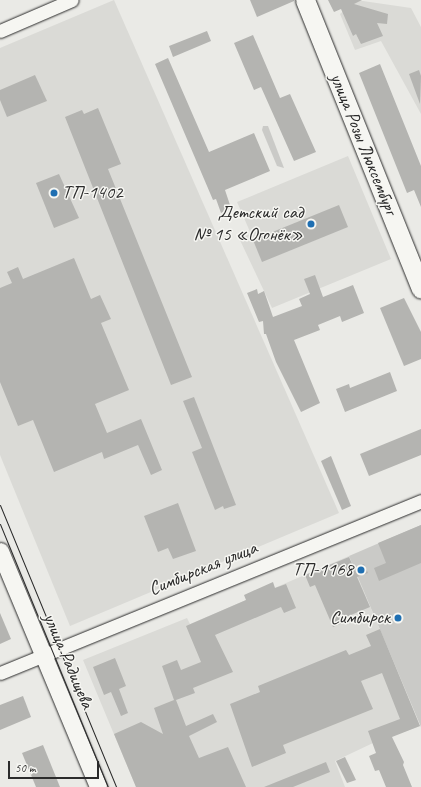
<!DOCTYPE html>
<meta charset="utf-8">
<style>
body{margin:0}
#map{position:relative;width:421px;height:787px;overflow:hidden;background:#eaeae6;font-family:Caveat,sans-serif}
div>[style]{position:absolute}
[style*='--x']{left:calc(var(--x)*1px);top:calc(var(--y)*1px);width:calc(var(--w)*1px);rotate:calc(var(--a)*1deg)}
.built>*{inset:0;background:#dadad6}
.green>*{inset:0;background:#cacac7}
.building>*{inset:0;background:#b4b4b1}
.roads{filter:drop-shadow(0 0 1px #2b2b2b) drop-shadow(0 0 1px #2b2b2b)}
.minor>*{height:13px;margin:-6.5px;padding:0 6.5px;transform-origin:6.5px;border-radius:6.5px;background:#f6f6f2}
.tertiary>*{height:17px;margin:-8.5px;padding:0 8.5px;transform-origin:8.5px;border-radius:8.5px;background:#f6f6f2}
.secondary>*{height:19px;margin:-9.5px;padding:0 9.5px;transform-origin:9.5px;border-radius:9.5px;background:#f6f6f2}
.tram>*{height:1px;margin:-0.5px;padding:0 0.5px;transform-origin:0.5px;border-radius:0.5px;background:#2b2b2b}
.dots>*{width:11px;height:11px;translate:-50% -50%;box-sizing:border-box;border:2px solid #f6f6f2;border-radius:50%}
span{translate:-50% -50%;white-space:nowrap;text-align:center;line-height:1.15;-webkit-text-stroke:3px #f6f6f2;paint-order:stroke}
.street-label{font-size:19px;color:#2b2b2b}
.poi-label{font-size:19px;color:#2b2b2b}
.left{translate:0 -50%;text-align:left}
.right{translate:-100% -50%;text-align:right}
.scale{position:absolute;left:8px;top:761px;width:91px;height:18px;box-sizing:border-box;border:2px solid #2b2b2b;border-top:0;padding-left:5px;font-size:12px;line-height:14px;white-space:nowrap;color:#2b2b2b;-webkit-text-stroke:3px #f6f6f2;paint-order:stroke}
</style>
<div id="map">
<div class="built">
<div style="clip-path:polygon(114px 0,339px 513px,70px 626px,0 455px,0 48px)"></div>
<div style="clip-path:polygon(356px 0,411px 8px,421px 27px,421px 114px,381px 41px,355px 50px,340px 14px)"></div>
<div style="clip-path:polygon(348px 156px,391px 259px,272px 308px,239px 238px,251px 234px,237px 202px)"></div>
<div style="clip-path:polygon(349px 556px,420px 726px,373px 743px,335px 761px,345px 787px,136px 787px,83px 660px,187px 618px,190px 624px)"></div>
</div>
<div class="green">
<div style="clip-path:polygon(263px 126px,268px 126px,284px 168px,277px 166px,262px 130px)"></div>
<div style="clip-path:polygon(421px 525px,421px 727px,349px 556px)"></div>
</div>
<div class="building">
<div style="clip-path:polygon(250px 0,294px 0,294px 1px,257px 17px)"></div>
<div style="clip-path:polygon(328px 0,362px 0,354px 4px,388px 14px,387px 24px,377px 23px,383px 36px,361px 44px,356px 34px,353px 36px,341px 9px,334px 12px)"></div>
<div style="clip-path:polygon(207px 31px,211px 41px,173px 57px,169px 46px)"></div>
<div style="clip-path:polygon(253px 35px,280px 98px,290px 94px,316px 152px,294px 161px,261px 87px,254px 90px,234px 43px)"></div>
<div style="clip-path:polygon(168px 58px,209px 152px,254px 133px,270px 171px,225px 190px,231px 208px,221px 213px,216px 199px,213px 200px,155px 64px)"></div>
<div style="clip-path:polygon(380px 64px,421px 166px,421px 207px,414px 190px,407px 193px,359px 73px)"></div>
<div style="clip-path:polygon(419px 70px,421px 76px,420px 104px,409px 74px)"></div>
<div style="clip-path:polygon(35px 75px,47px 101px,7px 117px,0 100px,0 90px)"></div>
<div style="clip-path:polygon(98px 108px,121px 164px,108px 169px,192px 377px,171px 385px,65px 117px,82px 110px,84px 114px)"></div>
<div style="clip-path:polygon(59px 174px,79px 218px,54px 228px,36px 183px)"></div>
<div style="clip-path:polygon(339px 205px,348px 227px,262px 262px,253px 240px)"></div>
<div style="clip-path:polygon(74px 258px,91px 299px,100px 295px,111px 319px,101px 323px,129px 390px,95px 404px,107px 433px,141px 419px,162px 470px,151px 475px,138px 445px,104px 459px,102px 452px,54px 472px,33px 420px,18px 426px,0 382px,0 288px,12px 283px,7px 272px,18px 267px,23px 279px)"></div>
<div style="clip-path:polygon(315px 275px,323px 297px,353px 285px,364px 313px,342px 322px,340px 316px,318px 325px,320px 330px,294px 340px,320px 403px,301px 412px,276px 362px,266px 334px,264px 334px,263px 321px,259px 322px,247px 293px,257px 289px,258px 294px,264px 291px,273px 317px,302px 306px,299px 299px,310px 294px,304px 279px)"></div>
<div style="clip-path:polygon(404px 298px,421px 332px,421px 359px,404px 366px,380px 308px)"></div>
<div style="clip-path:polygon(390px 372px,397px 391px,345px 412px,336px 389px,349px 384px,350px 388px)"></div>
<div style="clip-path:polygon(194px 397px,236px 505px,224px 509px,223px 506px,215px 510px,192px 452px,202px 448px,183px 401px)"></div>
<div style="clip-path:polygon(421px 429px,421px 455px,369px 476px,360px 454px)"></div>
<div style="clip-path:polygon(331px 456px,351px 506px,342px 510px,321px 461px)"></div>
<div style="clip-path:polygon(178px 503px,196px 551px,173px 559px,168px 548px,158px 552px,144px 516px)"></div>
<div style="clip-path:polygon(421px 525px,421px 563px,379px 581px,374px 568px,386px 563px,378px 543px)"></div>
<div style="clip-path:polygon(349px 557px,354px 568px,364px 564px,368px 573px,357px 577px,370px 607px,346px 617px,347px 621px,333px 627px,315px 585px,310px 587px,305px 575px)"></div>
<div style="clip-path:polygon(273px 582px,275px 588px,286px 584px,296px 608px,284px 613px,281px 607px,215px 635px,233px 672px,193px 688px,195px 693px,176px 700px,186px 726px,213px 714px,217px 722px,189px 736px,199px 758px,228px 747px,246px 787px,136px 787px,114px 734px,141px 722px,163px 734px,154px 708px,174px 700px,162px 666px,177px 660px,181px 670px,201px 662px,186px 626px,246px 600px,244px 595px)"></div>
<div style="clip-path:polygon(0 613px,11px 639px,0 644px)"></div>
<div style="clip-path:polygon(380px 629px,420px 726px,392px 737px,404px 762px,403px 765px,412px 787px,386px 787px,379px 770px,375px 771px,369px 756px,376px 753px,368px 731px,400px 719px,382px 673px,361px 681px,373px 709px,283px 745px,286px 753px,252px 767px,230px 704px,260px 692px,258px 686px,346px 650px,349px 655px,371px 646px,366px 635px)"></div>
<div style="clip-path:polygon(115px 658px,126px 686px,119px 689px,128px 713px,121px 716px,111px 692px,104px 695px,93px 667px)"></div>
<div style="clip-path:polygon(23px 696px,31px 717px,0 730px,0 705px)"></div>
<div style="clip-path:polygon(43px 745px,60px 787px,36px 787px,22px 753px)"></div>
<div style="clip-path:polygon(345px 757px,356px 780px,347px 783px,336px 761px)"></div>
<div style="clip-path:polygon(326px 762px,330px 772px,293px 787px,264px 787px)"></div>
</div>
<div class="roads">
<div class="minor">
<div style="--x:0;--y:31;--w:78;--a:-23.3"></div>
<div style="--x:0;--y:673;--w:455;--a:-22.2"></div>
</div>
<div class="tertiary">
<div style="--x:0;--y:551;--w:256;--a:67.4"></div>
</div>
<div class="secondary">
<div style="--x:305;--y:0;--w:311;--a:68.1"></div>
</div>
</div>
<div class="tram">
<div style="--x:0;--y:505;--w:305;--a:67.6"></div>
<div style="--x:0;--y:524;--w:284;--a:67.7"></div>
</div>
<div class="dots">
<div style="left:54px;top:193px;background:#1f6fb2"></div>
<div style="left:311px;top:224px;background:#1f6fb2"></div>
<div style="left:361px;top:570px;background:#1f6fb2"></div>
<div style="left:398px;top:618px;background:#1f6fb2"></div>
</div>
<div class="street-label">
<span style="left:363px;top:144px;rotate:68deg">улица Розы Люксембург</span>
<span style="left:203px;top:569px;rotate:-22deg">Симбирская улица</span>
<span style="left:68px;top:661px;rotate:67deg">улица Радищева</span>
</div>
<div class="poi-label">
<span class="left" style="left:62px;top:193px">ТП-1402</span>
<span class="right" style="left:303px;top:224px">Детский сад<br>№ 15 «Огонёк»</span>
<span class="right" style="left:353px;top:570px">ТП-1168</span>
<span class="right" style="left:390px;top:618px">Симбирск</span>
</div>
<div class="scale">50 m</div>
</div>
